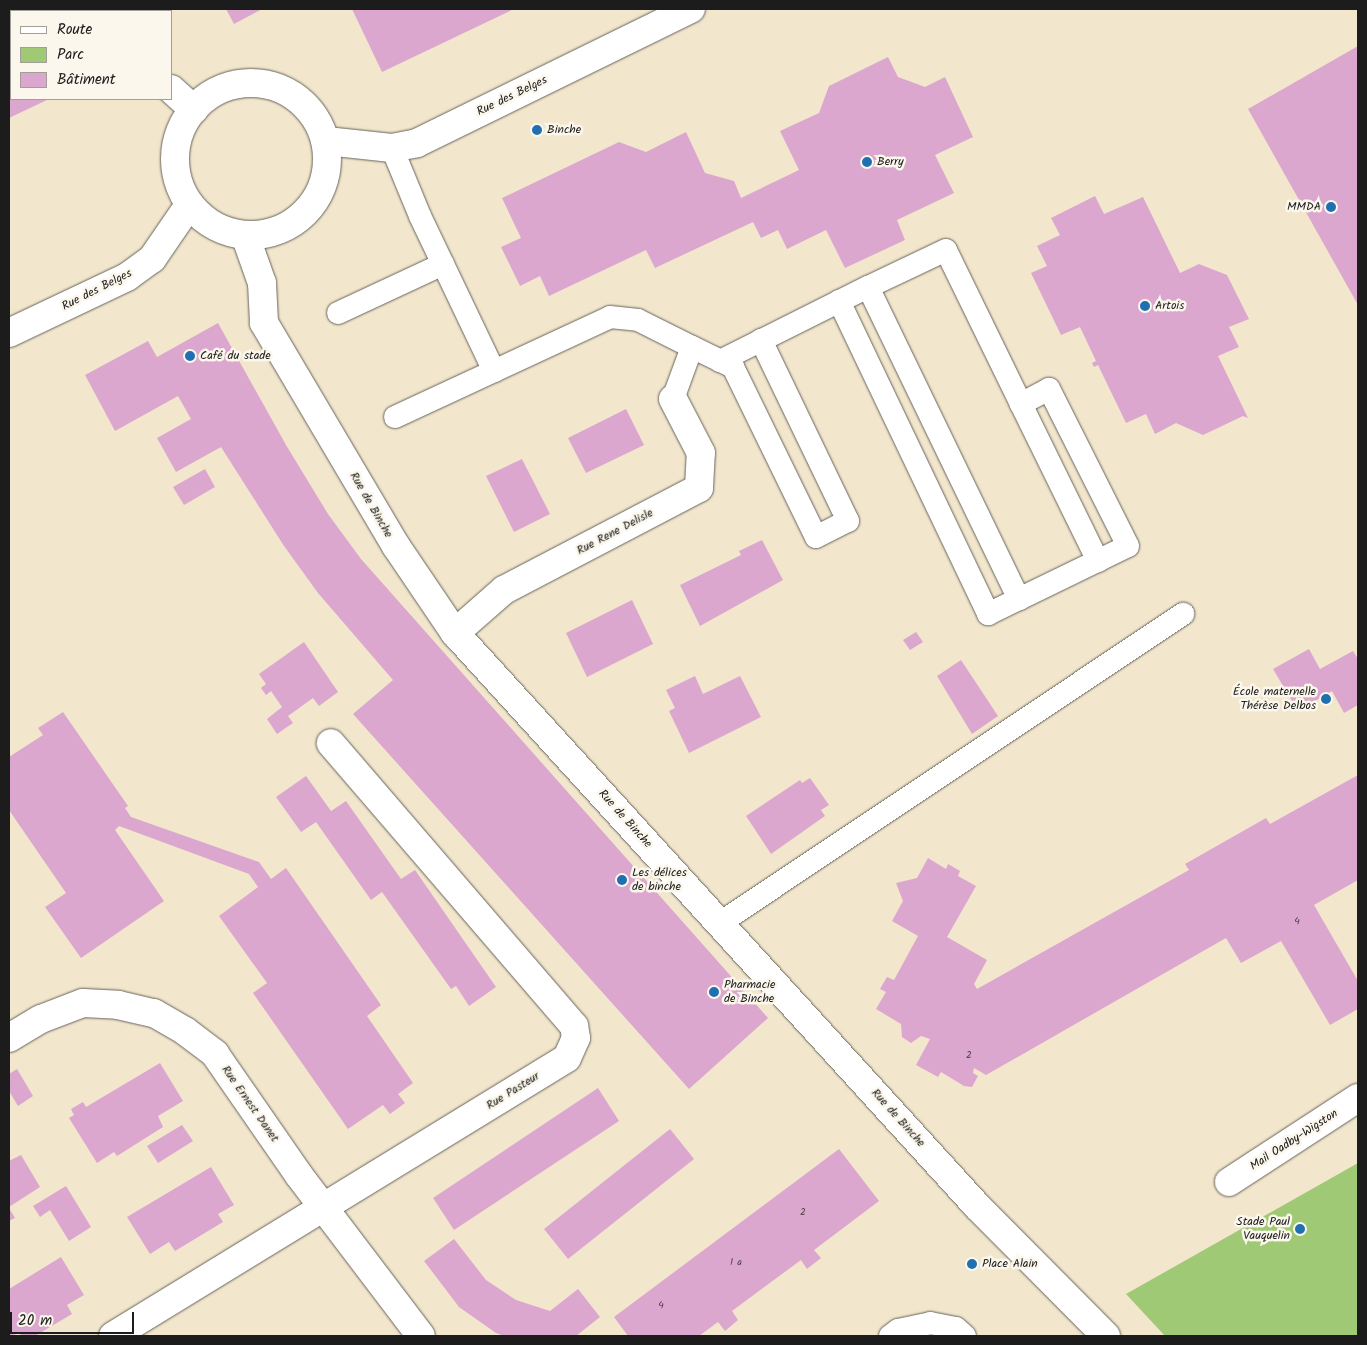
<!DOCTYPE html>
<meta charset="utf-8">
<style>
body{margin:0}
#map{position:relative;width:1367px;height:1345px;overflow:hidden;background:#f2e6cd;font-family:Kalam,sans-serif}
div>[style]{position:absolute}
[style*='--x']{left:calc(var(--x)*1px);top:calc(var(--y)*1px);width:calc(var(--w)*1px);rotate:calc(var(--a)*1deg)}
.green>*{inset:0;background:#9fc975}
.building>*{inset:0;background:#dca7ce}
.roads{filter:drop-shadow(0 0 1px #67635a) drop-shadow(0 0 1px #67635a)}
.service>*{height:22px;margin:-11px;padding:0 11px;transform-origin:11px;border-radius:11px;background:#fff}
.pedestrian>*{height:28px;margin:-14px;padding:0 14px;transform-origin:14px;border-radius:14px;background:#fff}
.minor>*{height:28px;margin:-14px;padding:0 14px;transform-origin:14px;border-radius:14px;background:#fff}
.minor>.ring{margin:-14px;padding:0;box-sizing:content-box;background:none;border:28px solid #fff;border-radius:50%}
.dots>*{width:14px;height:14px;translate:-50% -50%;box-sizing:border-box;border:2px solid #fbf7ec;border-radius:50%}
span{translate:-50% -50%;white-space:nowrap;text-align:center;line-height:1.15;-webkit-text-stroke:5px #fbf7ec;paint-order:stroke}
.number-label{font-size:10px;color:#4c3f48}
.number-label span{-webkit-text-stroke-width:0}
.street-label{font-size:12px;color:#1c1c1c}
.poi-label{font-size:12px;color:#1c1c1c}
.left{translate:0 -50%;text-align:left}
.right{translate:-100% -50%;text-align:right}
.frame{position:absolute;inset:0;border:10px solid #1c1c1c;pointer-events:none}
.legend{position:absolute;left:10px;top:10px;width:162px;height:90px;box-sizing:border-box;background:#fbf7ec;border:1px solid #a29f99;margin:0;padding:6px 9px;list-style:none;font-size:15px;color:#1c1c1c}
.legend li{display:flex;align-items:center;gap:10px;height:25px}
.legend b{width:25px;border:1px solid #a29f99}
.scale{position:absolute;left:10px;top:1312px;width:124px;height:22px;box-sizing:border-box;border:2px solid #1c1c1c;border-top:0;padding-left:6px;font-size:15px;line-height:18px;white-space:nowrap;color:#1c1c1c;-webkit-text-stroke:4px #fbf7ec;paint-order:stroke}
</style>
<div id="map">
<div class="green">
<div style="clip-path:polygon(1358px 1163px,1358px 1336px,1165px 1336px,1126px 1294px)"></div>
</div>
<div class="building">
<div style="clip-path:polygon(9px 9px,49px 11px,11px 11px,11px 99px,49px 99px,9px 118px)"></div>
<div style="clip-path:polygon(226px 9px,262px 9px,234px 24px)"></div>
<div style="clip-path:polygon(352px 9px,514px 9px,382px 72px)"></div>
<div style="clip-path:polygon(1358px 46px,1358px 305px,1248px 109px)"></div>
<div style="clip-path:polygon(888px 57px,898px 77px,925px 87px,945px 77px,973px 137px,935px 155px,954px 193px,897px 220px,905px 240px,845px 268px,826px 230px,787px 249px,778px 230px,761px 238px,753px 222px,655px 268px,646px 250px,549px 296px,540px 276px,520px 286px,501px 247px,521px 238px,502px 198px,619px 142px,646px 152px,686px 132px,705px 173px,734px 181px,741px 198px,799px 170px,780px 131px,819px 113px,829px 86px)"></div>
<div style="clip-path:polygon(1095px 196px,1104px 214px,1143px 197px,1180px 273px,1199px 264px,1227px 275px,1249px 319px,1229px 327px,1239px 347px,1218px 356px,1248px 418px,1243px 416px,1203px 435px,1176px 423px,1155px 434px,1146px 414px,1126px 423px,1098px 365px,1094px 367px,1092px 363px,1096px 361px,1080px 327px,1061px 335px,1031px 273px,1047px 266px,1037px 246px,1060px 235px,1051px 218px)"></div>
<div style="clip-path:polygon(218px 323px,286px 445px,328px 514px,361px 559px,768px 1018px,689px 1089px,353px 714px,393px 680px,318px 593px,284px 546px,221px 447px,176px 472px,157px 438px,191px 419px,178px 396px,115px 431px,85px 375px,148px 341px,157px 357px)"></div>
<div style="clip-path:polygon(626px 409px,644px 445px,586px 473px,568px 438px)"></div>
<div style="clip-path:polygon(522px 459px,550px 514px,514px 532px,486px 476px)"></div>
<div style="clip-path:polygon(205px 469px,215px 487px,184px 505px,173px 487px)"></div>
<div style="clip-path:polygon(762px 540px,783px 580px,700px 626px,680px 585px,741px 555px,739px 551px)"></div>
<div style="clip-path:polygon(632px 600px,653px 644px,587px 677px,566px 633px)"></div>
<div style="clip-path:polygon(916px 632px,923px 642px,910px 650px,903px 640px)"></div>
<div style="clip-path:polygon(304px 642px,338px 692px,319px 706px,313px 698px,288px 716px,293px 723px,277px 734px,267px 719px,282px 707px,271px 691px,266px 695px,261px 688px,266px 684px,259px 674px)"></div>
<div style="clip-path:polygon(1309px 649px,1320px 669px,1353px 651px,1358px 659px,1358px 705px,1344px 713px,1332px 691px,1298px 711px,1273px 669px)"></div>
<div style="clip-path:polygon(961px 660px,998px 716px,972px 734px,937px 676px)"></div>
<div style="clip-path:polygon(695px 676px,703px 694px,740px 676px,761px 717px,689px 753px,669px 711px,675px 708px,666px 690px)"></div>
<div style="clip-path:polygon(63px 712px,128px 806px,125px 808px,131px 817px,259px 862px,271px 879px,286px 868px,381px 1005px,367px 1016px,413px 1083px,398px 1094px,405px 1103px,390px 1114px,383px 1105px,348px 1129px,253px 993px,267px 983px,219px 916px,258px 887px,249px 874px,119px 826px,115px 830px,164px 901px,81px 958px,45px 907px,66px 893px,9px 810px,9px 757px,43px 735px,38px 728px)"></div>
<div style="clip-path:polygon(1358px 775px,1358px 880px,1314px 905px,1358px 981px,1358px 1009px,1330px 1025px,1281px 941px,1241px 963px,1226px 938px,986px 1075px,974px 1068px,973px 1073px,978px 1076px,972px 1087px,964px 1086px,941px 1072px,938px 1077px,916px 1065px,930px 1039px,921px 1036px,911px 1043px,902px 1037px,901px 1024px,876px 1009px,886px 992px,880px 989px,887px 977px,894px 980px,918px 936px,892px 921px,903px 901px,896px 883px,917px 878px,928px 858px,946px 869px,948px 864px,960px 871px,958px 876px,976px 886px,947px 937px,987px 960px,974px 984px,977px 989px,1189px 870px,1185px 864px,1266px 818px,1270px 824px)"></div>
<div style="clip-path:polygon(306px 776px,331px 811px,346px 801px,401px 879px,415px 870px,496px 987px,469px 1006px,456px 986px,451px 989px,382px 892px,371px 900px,316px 822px,301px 832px,276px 797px)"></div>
<div style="clip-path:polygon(810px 778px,829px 805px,821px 810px,825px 816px,771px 854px,746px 816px,800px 780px,802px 783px)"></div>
<div style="clip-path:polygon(160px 1063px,183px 1101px,158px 1116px,163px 1127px,117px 1156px,114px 1152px,97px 1163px,69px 1118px,74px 1115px,71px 1109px,83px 1102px,86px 1107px)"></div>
<div style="clip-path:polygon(17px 1069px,33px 1096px,18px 1106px,9px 1091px,9px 1074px)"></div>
<div style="clip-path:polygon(598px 1088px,619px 1121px,454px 1230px,433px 1198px)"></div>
<div style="clip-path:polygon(182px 1125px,193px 1141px,158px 1163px,147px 1146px)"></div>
<div style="clip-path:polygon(670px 1129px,694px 1159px,568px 1259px,544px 1229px)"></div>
<div style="clip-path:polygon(839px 1149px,879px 1201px,814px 1250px,821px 1258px,807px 1269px,801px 1260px,732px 1311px,738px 1320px,725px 1331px,718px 1322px,699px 1336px,628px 1336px,614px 1317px)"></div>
<div style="clip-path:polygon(21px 1155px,40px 1187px,9px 1207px,9px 1161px)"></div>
<div style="clip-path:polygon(211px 1167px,234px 1205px,218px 1214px,223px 1222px,175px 1251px,169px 1242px,150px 1254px,127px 1217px)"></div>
<div style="clip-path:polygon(66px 1186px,91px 1227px,69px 1241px,50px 1210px,40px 1217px,33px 1206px)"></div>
<div style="clip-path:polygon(9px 1208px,15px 1218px,9px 1221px)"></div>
<div style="clip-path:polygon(454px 1239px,486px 1280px,516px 1300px,550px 1311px,578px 1289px,600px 1317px,576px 1336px,504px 1336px,496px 1333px,459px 1307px,424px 1261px)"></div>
<div style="clip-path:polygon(61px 1257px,84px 1295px,67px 1305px,72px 1314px,35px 1336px,21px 1336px,20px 1333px,9px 1336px,9px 1289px)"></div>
</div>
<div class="roads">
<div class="service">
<div style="--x:392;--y:148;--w:74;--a:67.6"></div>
<div style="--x:420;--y:216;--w:172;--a:64.5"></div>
<div style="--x:839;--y:301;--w:347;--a:64.5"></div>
<div style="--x:988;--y:614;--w:34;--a:-26"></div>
<div style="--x:338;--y:313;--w:116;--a:-25"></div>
<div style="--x:692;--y:347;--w:46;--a:26"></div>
<div style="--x:733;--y:367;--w:189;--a:64"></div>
<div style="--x:816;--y:537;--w:36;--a:-27"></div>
<div style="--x:848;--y:521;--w:201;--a:-115.7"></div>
<div style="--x:720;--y:361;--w:165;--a:-26.6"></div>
<div style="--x:868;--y:287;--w:347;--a:64.2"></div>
<div style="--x:1019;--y:599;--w:121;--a:-25.9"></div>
<div style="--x:1128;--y:546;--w:176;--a:-116.7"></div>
<div style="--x:1049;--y:389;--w:32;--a:152"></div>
<div style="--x:1021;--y:404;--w:171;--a:-116"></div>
<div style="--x:946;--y:250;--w:86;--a:154.6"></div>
<div style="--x:1021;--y:404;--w:175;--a:63.9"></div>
<div style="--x:395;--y:417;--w:237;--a:-24.9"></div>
<div style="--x:610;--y:317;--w:28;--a:6"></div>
<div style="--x:638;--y:320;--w:60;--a:26.6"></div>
<div style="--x:692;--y:347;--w:55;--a:110.1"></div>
<div style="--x:720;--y:923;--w:557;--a:-33.72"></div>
<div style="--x:890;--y:1336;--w:10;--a:-37"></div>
<div style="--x:898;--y:1330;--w:33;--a:-12"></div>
<div style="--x:930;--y:1323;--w:26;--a:11"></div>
<div style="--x:956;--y:1328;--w:12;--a:42"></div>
</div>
<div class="pedestrian">
<div style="--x:1229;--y:1182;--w:154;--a:-33.1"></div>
</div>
<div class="minor">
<div style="--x:116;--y:9;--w:2;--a:63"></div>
<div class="ring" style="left:175px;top:83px;width:124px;height:124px"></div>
<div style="--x:171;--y:89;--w:31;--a:42"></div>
<div style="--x:326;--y:141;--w:66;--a:6.1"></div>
<div style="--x:392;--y:148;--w:25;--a:-11"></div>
<div style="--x:417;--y:143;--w:305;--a:-26.1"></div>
<div style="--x:245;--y:235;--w:51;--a:70.5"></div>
<div style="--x:262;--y:283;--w:40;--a:87.1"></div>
<div style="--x:264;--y:323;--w:259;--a:59.4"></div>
<div style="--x:396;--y:546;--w:105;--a:55.9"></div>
<div style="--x:455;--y:633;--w:775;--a:47.67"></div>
<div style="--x:977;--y:1206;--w:183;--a:45.2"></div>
<div style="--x:9;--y:333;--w:131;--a:-25.4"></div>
<div style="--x:127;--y:277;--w:31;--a:-36"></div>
<div style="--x:152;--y:259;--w:65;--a:-55.6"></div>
<div style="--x:455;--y:633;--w:65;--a:-41.3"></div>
<div style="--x:504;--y:590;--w:220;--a:-27.6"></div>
<div style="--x:699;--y:488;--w:35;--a:-87"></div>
<div style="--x:701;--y:453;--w:61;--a:-117.4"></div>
<div style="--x:9;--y:1038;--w:37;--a:-31"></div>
<div style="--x:41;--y:1019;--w:45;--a:-20.9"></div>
<div style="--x:83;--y:1003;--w:35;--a:3"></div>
<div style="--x:118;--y:1005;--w:37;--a:13"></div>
<div style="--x:154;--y:1013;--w:36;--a:30"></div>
<div style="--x:185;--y:1031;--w:38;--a:37"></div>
<div style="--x:215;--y:1054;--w:146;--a:55.3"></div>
<div style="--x:298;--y:1174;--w:203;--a:52.8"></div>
<div style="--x:113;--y:1336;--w:532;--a:-31.48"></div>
<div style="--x:567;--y:1058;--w:22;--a:-66"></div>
<div style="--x:576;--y:1038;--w:12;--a:-99"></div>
<div style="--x:574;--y:1026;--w:373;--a:-130.7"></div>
</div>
</div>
<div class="dots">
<div style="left:537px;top:130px;background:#1f6fb2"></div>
<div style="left:867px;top:162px;background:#1f6fb2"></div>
<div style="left:1331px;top:207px;background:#1f6fb2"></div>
<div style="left:1145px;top:306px;background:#1f6fb2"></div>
<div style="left:190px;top:356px;background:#1f6fb2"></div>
<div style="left:1326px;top:699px;background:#1f6fb2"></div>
<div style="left:622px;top:880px;background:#1f6fb2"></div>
<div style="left:714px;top:992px;background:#1f6fb2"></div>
<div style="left:1300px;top:1229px;background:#1f6fb2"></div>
<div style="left:972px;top:1264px;background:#1f6fb2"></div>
</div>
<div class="number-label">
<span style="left:1297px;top:922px">4</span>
<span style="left:969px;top:1056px">2</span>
<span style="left:803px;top:1213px">2</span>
<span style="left:736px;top:1263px">1 a</span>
<span style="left:661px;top:1306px">4</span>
</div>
<div class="street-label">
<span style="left:512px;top:96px;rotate:-26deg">Rue des Belges</span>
<span style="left:97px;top:290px;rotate:-27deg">Rue des Belges</span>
<span style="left:371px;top:505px;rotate:60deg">Rue de Binche</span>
<span style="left:615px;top:532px;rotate:-28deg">Rue Rene Delisle</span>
<span style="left:625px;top:819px;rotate:48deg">Rue de Binche</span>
<span style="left:513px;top:1091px;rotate:-32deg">Rue Pasteur</span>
<span style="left:250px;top:1104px;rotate:55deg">Rue Ernest Danet</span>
<span style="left:898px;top:1118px;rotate:48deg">Rue de Binche</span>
<span style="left:1294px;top:1140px;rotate:-33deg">Mail Oadby-Wigston</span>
</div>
<div class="poi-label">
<span class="left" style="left:547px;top:130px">Binche</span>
<span class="left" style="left:877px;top:162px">Berry</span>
<span class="right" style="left:1321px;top:207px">MMDA</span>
<span class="left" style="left:1155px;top:306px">Artois</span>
<span class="left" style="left:200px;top:356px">Café du stade</span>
<span class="right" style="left:1316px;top:699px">École maternelle<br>Thérèse Delbos</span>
<span class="left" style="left:632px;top:880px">Les délices<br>de binche</span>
<span class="left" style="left:724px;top:992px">Pharmacie<br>de Binche</span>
<span class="right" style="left:1290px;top:1229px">Stade Paul<br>Vauquelin</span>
<span class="left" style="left:982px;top:1264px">Place Alain</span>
</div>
<div class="frame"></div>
<ul class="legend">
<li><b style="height:6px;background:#fff"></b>Route</li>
<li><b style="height:14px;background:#9fc975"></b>Parc</li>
<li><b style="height:14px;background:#dca7ce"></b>Bâtiment</li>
</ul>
<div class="scale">20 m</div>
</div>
